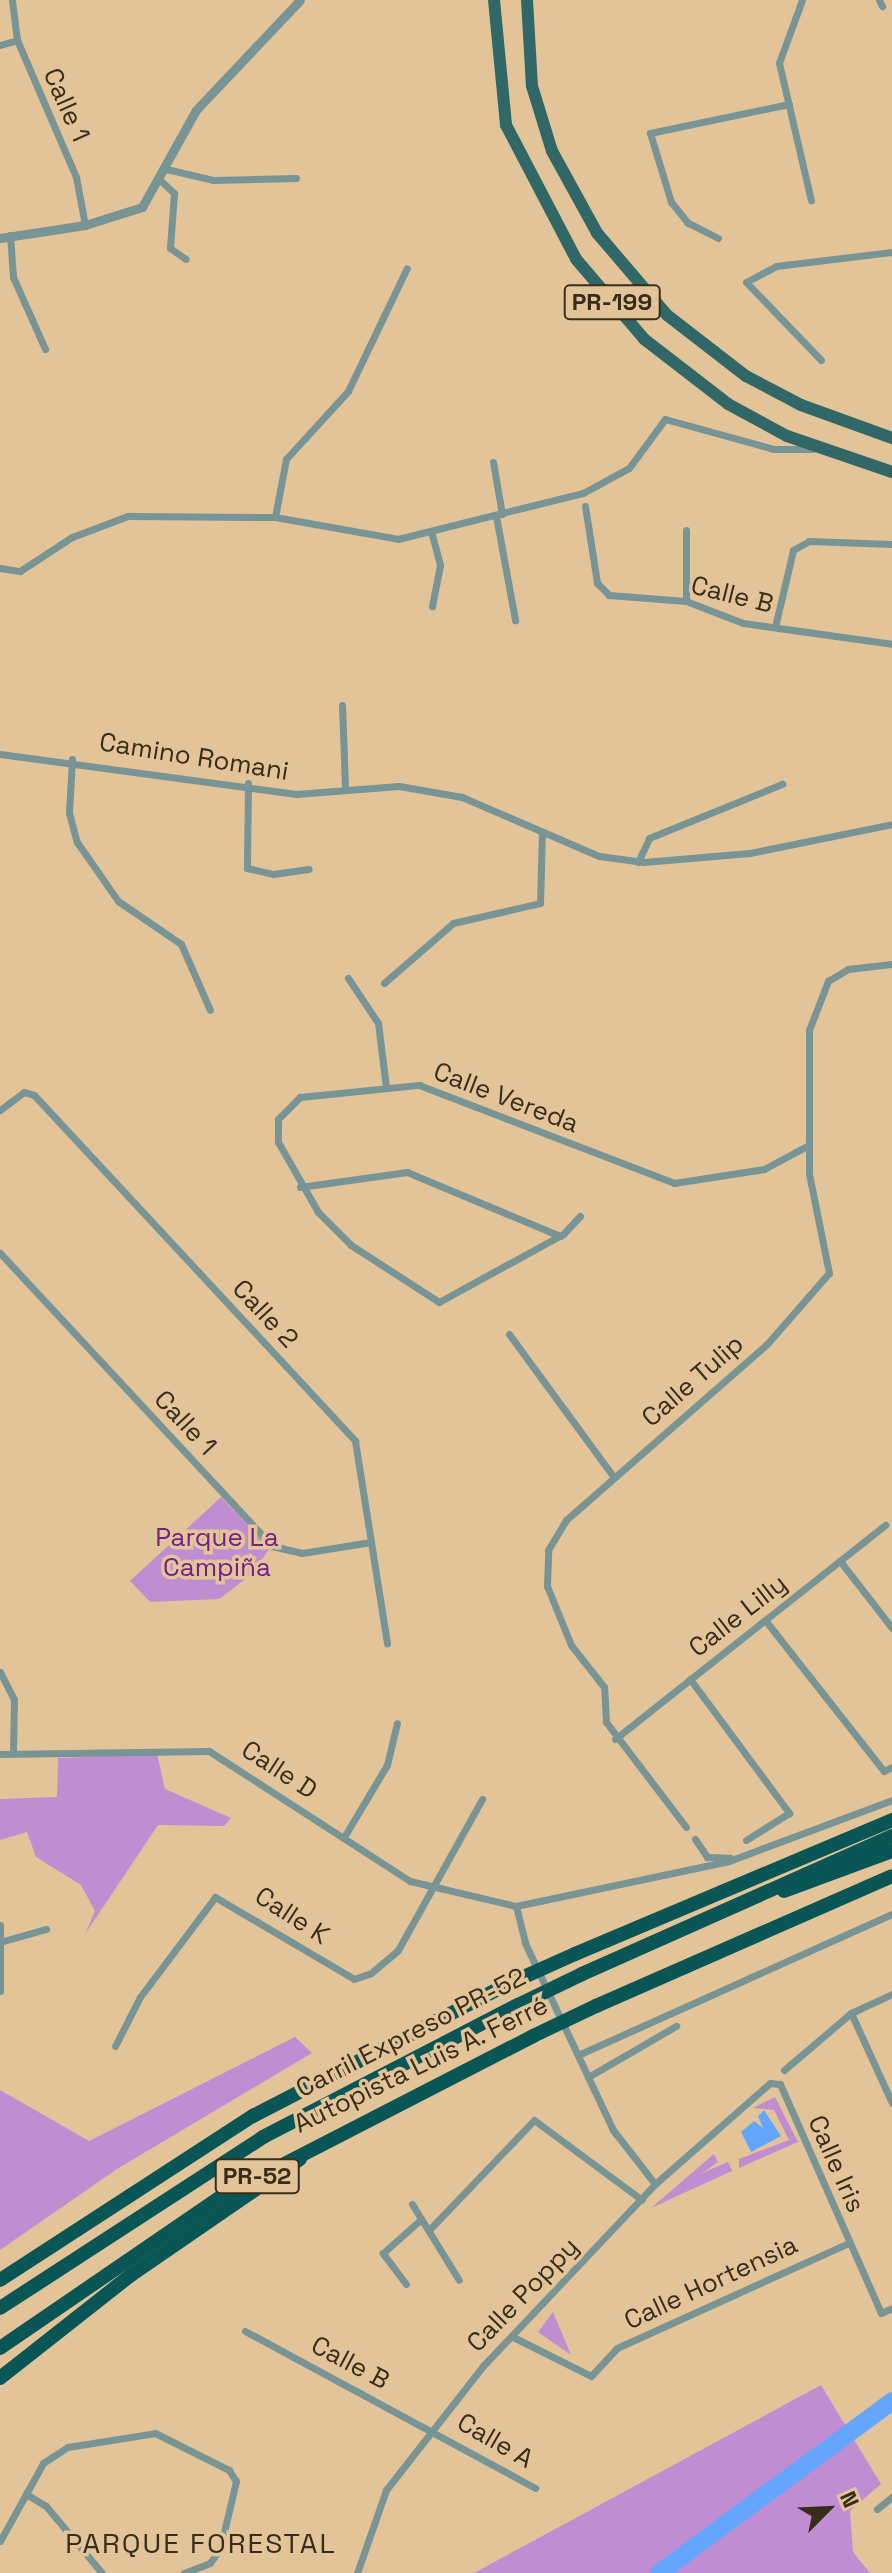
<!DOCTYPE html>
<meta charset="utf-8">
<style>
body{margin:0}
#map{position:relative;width:892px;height:2573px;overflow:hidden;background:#e3c499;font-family:"Space Grotesk",sans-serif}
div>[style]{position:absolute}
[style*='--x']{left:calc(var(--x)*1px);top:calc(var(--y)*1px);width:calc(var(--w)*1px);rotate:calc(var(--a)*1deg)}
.green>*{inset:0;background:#c08dd3}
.water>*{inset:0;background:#64a6fd}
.river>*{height:18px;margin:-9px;padding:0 9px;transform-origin:9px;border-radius:9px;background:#64a6fd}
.minor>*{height:7px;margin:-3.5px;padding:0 3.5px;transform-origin:3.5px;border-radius:3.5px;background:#799494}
.tertiary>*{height:9px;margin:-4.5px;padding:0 4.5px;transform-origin:4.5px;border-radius:4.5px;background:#799494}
.primary>*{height:12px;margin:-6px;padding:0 6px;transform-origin:6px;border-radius:6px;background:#316767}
.motorway>*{height:14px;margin:-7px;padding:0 7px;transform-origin:7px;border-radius:7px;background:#0a5657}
.motorway-bridge>*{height:14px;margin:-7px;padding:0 7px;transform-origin:7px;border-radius:7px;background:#0a5657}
span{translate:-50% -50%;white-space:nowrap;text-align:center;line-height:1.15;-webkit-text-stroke:7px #e3c499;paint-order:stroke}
.shield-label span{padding:2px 6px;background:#e3c499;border:2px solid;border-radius:6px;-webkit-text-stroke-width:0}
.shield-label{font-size:24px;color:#382c1b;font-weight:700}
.street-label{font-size:26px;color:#382c1b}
.park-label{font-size:26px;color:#71208c}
.neighbourhood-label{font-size:28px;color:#382c1b;letter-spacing:2px}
.north{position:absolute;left:788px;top:2469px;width:80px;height:80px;-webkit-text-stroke:6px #e3c499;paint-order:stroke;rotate:66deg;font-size:22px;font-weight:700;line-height:32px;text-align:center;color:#382c1b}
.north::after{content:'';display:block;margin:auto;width:28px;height:36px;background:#382c1b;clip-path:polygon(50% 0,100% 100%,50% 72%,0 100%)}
</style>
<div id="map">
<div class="green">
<div style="clip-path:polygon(221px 1497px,270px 1548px,251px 1575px,219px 1599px,150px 1602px,130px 1581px)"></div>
<div style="clip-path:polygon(157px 1754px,165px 1789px,231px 1818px,224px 1826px,158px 1825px,85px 1934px,95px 1911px,81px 1885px,36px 1857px,27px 1832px,0 1840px,0 1799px,57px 1797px,58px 1758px)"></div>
<div style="clip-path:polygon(295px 2037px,312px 2053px,117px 2169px,0 2250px,0 2090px,89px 2141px)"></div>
<div style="clip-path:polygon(775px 2097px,798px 2142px,739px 2168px,739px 2159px,789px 2140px,774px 2110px,753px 2108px)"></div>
<div style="clip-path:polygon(714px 2154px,718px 2162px,702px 2173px,728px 2162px,732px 2171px,651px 2208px)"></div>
<div style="clip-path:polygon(553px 2312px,569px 2350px,571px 2355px,538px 2332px)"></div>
<div style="clip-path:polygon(821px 2385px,881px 2484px,850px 2511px,853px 2552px,870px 2573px,474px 2573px)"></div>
</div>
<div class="water">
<div style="clip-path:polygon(764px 2110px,781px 2136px,751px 2152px,741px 2132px,754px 2121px,763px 2128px,758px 2116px)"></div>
</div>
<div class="river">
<div style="--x:659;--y:2573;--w:290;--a:-36.4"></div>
</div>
<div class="minor">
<div style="--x:12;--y:0;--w:40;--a:82.9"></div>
<div style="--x:17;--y:40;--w:149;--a:66.7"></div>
<div style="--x:76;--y:177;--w:49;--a:79.4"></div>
<div style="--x:802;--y:0;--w:67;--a:110.1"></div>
<div style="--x:779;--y:63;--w:141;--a:76.9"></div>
<div style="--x:879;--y:0;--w:7;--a:63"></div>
<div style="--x:0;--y:45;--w:18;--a:-16"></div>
<div style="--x:166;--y:169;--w:48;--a:13.2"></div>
<div style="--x:213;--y:180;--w:83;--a:-1.4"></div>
<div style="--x:161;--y:181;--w:18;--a:43"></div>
<div style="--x:174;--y:193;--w:55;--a:94.2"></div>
<div style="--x:170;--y:248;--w:19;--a:35"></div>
<div style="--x:10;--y:235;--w:42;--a:85.9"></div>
<div style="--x:13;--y:277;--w:79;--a:66"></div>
<div style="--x:718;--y:238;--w:34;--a:-153"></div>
<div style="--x:688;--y:223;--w:27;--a:-129"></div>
<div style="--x:671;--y:202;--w:72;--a:-106.9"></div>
<div style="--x:650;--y:133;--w:142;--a:-11.8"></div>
<div style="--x:821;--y:360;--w:108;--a:-133.9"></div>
<div style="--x:746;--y:282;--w:34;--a:-28"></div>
<div style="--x:776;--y:266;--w:117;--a:-6.9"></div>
<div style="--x:493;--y:462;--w:53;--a:80.2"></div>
<div style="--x:585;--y:506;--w:78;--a:81.1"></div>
<div style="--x:597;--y:583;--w:17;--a:45"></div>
<div style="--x:609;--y:595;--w:77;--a:4.5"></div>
<div style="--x:686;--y:601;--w:61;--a:21.1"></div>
<div style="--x:743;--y:623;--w:150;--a:8"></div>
<div style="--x:496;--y:516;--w:106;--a:79.6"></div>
<div style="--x:275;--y:517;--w:59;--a:-79.3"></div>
<div style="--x:286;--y:459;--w:92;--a:-47.6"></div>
<div style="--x:348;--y:391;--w:136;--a:-64.4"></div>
<div style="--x:431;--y:531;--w:35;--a:75"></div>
<div style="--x:440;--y:565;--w:42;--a:101"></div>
<div style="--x:0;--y:568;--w:20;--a:9"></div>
<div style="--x:20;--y:571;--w:62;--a:-33.2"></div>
<div style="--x:72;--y:537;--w:60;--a:-20.6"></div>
<div style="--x:128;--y:516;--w:147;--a:0.4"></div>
<div style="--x:275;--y:517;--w:125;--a:10.1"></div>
<div style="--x:398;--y:539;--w:191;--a:-14"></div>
<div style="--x:583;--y:493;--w:52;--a:-28.5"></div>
<div style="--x:629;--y:468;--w:61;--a:-53.7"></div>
<div style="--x:665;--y:419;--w:113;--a:15.4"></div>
<div style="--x:774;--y:449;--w:39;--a:0"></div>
<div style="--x:686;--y:601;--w:71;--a:-90"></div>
<div style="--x:775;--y:627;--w:79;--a:-76.8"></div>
<div style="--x:793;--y:550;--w:18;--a:-29"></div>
<div style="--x:809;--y:541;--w:83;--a:2.1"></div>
<div style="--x:342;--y:705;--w:83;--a:87.9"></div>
<div style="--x:0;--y:754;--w:299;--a:7.7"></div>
<div style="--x:296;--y:794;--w:103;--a:-4.4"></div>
<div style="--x:399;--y:786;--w:64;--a:9.9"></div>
<div style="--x:462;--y:797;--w:149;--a:23.3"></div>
<div style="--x:599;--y:856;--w:45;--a:7.6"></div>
<div style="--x:644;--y:862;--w:106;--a:-4.9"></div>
<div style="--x:750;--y:853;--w:145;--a:-11.5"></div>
<div style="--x:72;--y:759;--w:54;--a:93.2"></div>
<div style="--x:69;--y:813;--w:30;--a:75"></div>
<div style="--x:77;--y:842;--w:72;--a:55.2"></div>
<div style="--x:118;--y:901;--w:76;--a:34.3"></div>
<div style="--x:181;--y:944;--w:72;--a:66.3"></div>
<div style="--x:248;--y:783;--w:85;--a:90.7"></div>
<div style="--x:247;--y:868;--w:27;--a:13"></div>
<div style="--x:273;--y:874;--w:36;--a:-8"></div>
<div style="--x:638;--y:862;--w:26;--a:-65"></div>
<div style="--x:649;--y:838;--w:144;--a:-22.1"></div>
<div style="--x:348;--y:978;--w:54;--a:56.3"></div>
<div style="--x:378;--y:1023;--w:64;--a:82.9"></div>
<div style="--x:384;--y:983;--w:91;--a:-41"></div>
<div style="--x:453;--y:923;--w:89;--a:-12.9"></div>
<div style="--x:540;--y:903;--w:71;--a:-88.4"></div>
<div style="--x:0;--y:1110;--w:30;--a:-37"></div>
<div style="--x:24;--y:1092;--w:10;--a:17"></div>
<div style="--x:34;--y:1095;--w:472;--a:47.1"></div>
<div style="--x:355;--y:1441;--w:205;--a:81"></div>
<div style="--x:300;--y:1187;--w:108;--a:-8"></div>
<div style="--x:407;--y:1172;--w:166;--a:22.7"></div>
<div style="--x:580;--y:1216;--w:25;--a:133"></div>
<div style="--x:563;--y:1234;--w:141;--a:151.3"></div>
<div style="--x:439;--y:1302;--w:105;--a:-147.1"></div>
<div style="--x:351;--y:1245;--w:47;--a:-135"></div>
<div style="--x:318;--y:1212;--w:81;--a:-119.7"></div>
<div style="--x:278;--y:1142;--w:23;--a:-90"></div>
<div style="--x:278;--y:1119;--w:31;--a:-45"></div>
<div style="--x:300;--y:1097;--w:120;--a:-5.8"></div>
<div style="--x:419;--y:1085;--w:273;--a:21"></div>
<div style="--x:674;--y:1183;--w:91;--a:-8.8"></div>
<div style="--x:764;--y:1169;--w:49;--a:-28.1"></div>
<div style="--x:0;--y:1253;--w:400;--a:47.1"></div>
<div style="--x:272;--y:1546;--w:31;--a:13"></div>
<div style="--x:302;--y:1553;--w:70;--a:-9.1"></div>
<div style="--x:509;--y:1334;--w:176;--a:53.8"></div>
<div style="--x:840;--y:1561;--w:85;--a:52.2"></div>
<div style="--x:765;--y:1620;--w:192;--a:51.8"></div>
<div style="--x:884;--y:1771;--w:9;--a:-27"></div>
<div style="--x:0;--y:1672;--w:31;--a:63"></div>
<div style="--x:14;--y:1700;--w:53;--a:91.1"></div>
<div style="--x:690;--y:1679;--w:167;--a:53.5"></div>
<div style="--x:789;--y:1813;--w:51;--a:147.9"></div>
<div style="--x:615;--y:1739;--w:345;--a:-38.4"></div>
<div style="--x:0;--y:1754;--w:209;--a:-0.8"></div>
<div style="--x:209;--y:1751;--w:239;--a:32.9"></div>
<div style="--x:410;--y:1881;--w:109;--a:13.3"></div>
<div style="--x:516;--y:1906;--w:218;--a:-11.9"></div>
<div style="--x:729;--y:1861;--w:174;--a:-20.5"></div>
<div style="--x:686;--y:1827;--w:132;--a:-127.3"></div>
<div style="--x:606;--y:1722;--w:35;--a:-93"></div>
<div style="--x:604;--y:1687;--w:53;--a:-128.2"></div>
<div style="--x:571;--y:1645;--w:64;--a:-112.1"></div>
<div style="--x:547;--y:1586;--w:36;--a:-88"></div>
<div style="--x:548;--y:1550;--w:35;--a:-59"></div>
<div style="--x:566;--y:1520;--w:267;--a:-41.2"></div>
<div style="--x:767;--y:1344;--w:94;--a:-48.9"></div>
<div style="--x:829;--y:1273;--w:101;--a:-101.4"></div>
<div style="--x:809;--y:1174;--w:144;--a:-90"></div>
<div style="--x:809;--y:1030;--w:53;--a:-68.8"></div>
<div style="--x:828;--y:981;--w:23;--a:-31"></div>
<div style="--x:848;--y:969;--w:44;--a:-6.5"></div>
<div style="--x:344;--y:1837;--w:84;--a:-59.2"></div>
<div style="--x:387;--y:1765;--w:43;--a:-76.6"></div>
<div style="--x:695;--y:1839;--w:22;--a:56"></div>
<div style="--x:707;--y:1857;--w:23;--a:2"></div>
<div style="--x:516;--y:1906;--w:38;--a:76"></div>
<div style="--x:525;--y:1943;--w:207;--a:64.8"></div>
<div style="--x:613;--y:2130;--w:68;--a:52.1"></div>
<div style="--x:0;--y:1925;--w:66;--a:90"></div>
<div style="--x:0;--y:1942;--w:48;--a:-15.8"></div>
<div style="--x:851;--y:2013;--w:99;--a:65.5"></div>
<div style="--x:115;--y:2046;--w:55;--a:-63"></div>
<div style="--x:140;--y:1997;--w:125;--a:-53.1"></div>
<div style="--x:215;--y:1897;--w:161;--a:30.5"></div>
<div style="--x:354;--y:1979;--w:18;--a:-19"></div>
<div style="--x:371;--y:1973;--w:35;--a:-40"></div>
<div style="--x:398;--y:1950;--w:173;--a:-60.9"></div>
<div style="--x:578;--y:2055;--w:344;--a:-24.2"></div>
<div style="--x:784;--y:2070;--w:88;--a:-40.4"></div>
<div style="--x:851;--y:2013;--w:45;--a:-24.9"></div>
<div style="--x:588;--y:2077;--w:102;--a:-30.1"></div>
<div style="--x:412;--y:2204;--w:89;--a:58.3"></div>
<div style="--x:429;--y:2230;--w:152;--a:-46.3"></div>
<div style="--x:534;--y:2120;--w:134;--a:36.5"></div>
<div style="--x:406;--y:2284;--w:39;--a:-127"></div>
<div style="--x:383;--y:2253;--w:50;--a:-41.7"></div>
<div style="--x:245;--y:2331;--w:330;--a:28.4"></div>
<div style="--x:513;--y:2337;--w:87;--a:26.6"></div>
<div style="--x:591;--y:2376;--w:38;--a:-47"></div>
<div style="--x:617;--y:2348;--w:254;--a:-24.4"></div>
<div style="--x:877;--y:2509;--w:19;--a:-39"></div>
<div style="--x:0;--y:2541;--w:54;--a:-61"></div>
<div style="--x:102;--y:2573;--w:87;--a:-129.9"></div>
<div style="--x:46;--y:2506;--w:23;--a:-149"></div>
<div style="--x:26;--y:2494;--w:35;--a:-61"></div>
<div style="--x:43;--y:2463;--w:30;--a:-33"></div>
<div style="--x:68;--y:2447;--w:88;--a:-9.1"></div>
<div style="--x:155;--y:2433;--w:83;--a:26.6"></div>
<div style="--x:229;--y:2470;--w:13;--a:58"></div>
<div style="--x:236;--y:2481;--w:70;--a:103.2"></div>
<div style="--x:220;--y:2549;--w:17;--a:126"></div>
<div style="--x:210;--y:2563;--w:28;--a:159"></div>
<div style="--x:357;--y:2573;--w:88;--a:-70.7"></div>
<div style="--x:386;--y:2490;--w:156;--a:-52"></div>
<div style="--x:482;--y:2367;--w:252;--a:-46.6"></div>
<div style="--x:655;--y:2184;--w:153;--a:-41.3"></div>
<div style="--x:770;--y:2083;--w:10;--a:6"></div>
<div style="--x:780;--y:2084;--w:250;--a:66.2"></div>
<div style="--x:881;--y:2313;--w:12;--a:-24"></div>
</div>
<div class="tertiary">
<div style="--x:0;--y:238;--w:86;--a:-8.7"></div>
<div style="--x:85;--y:225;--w:60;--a:-17.5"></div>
<div style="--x:142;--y:207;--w:111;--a:-60.9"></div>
<div style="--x:196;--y:110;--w:151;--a:-46.6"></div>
</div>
<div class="primary">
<div style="--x:494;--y:0;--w:126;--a:84.5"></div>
<div style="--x:506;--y:125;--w:151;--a:62.4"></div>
<div style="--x:576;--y:259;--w:105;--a:49.6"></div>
<div style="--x:644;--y:339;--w:106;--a:37.7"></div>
<div style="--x:728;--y:404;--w:67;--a:28.5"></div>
<div style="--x:787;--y:436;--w:111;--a:18.9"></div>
<div style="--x:527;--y:0;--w:86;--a:86.7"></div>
<div style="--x:532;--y:86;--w:68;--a:72.9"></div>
<div style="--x:552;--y:151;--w:94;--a:61.2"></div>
<div style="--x:597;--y:233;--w:108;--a:49.5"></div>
<div style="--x:667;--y:315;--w:100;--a:37.7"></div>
<div style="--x:746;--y:376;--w:62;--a:27.8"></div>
<div style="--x:801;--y:405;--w:97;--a:19.9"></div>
</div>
<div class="motorway">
<div style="--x:784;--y:1891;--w:115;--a:-20.3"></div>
<div style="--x:575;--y:1954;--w:344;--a:-22.9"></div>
<div style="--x:582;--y:1974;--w:339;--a:-24"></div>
<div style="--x:596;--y:2006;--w:323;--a:-23.7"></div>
<div style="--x:0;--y:2280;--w:302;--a:-33"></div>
<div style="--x:253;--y:2116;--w:287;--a:-27.4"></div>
<div style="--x:0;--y:2308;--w:314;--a:-33"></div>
<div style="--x:263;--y:2137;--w:287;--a:-27.4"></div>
<div style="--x:0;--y:2348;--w:269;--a:-34.4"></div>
<div style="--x:222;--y:2196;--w:350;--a:-27.2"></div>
<div style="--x:0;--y:2378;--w:167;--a:-38.2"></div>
<div style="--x:131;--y:2275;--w:205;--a:-34.5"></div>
</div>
<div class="motorway-bridge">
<div style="--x:508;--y:1984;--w:73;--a:-24.1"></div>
<div style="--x:518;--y:2005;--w:71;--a:-25.8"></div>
<div style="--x:533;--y:2036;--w:70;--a:-25.5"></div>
</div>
<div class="shield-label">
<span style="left:612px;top:302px">PR-199</span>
<span style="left:257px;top:2176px">PR-52</span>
</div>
<div class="street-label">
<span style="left:66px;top:105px;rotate:66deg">Calle 1</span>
<span style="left:732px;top:595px;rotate:14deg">Calle B</span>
<span style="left:194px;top:757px;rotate:9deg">Camino Romani</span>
<span style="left:506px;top:1098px;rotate:21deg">Calle Vereda</span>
<span style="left:265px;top:1314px;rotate:47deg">Calle 2</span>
<span style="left:693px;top:1381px;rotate:-41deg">Calle Tulip</span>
<span style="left:185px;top:1423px;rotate:47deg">Calle 1</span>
<span style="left:738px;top:1616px;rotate:-38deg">Calle Lilly</span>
<span style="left:279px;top:1770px;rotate:33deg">Calle D</span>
<span style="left:292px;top:1916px;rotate:33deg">Calle K</span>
<span style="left:411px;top:2033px;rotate:-27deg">Carril Expreso PR-52</span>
<span style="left:421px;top:2065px;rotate:-26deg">Autopista Luis A. Ferré</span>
<span style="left:836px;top:2164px;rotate:66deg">Calle Iris</span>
<span style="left:711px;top:2283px;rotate:-25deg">Calle Hortensia</span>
<span style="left:523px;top:2295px;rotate:-46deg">Calle Poppy</span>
<span style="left:350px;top:2363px;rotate:28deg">Calle B</span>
<span style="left:495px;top:2441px;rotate:30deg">Calle A</span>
</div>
<div class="park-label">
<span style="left:217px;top:1553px">Parque La<br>Campiña</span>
</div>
<div class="neighbourhood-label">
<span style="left:201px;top:2543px">PARQUE FORESTAL</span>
</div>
<div class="north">N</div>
</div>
